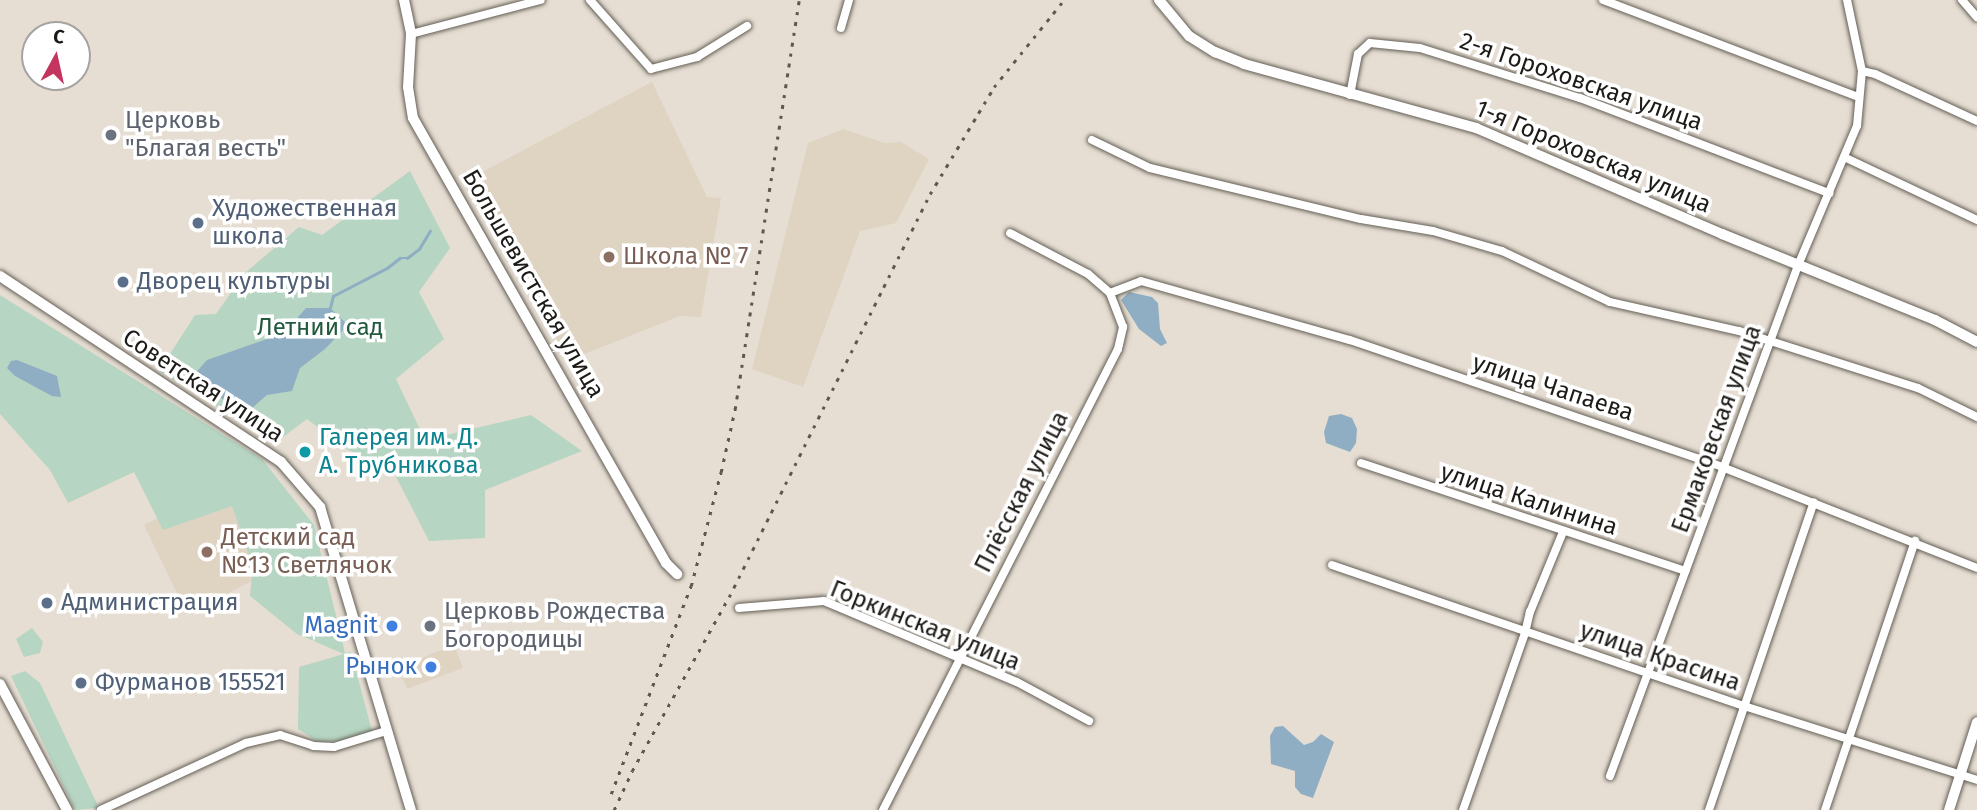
<!DOCTYPE html>
<meta charset="utf-8">
<style>
body{margin:0}
#map{position:relative;width:1977px;height:810px;overflow:hidden;background:#e6ded3;font-family:"Fira Sans",sans-serif}
div>[style]{position:absolute}
[style*='--x']{left:calc(var(--x)*1px);top:calc(var(--y)*1px);width:calc(var(--w)*1px);rotate:calc(var(--a)*1deg)}
.built>*{inset:0;background:#dfd3c2}
.green>*{inset:0;background:#b6d5c2}
.water>*{inset:0;background:#8faec4}
.stream>*{height:2.5px;margin:-1.25px;padding:0 1.25px;transform-origin:1.25px;border-radius:1.25px;background:#8faec4}
.roads{filter:drop-shadow(0 0 2px #645e55) drop-shadow(0 0 2px #645e55)}
.street>*{height:8px;margin:-4px;padding:0 4px;transform-origin:4px;border-radius:4px;background:#fff}
.secondary>*{height:10px;margin:-5px;padding:0 5px;transform-origin:5px;border-radius:5px;background:#fff}
.rail>*{height:2.5px;margin-top:-1.25px;transform-origin:0;background:repeating-linear-gradient(90deg,#5b5751 0 3.5px,transparent 0 10.5px)}
.dots>*{width:19px;height:19px;translate:-50% -50%;box-sizing:border-box;border:4px solid #fff;border-radius:50%}
span{translate:-50% -50%;white-space:nowrap;text-align:center;line-height:1.15;-webkit-text-stroke:7px #fff;paint-order:stroke}
.street-label{font-size:24px;color:#1d1b17}
.worship-label{font-size:24px;color:#5b616d}
.left{translate:0 -50%;text-align:left}
.service-label{font-size:24px;color:#4e5e75}
.education-label{font-size:24px;color:#785e54}
.park-label{font-size:24px;color:#225a3e}
.culture-label{font-size:24px;color:#0d838f}
.shop-label{font-size:24px;color:#366cbe}
.right{translate:-100% -50%;text-align:right}
.north{position:absolute;left:21px;top:21px;width:70px;height:70px;box-sizing:border-box;background:#fff;border:2px solid #a5a4a2;border-radius:50%;rotate:8deg;font-size:19px;font-weight:700;line-height:28px;text-align:center;color:#1d1b17}
.north::after{content:'';display:block;margin:auto;width:24px;height:32px;background:#c3355f;clip-path:polygon(50% 0,100% 100%,50% 72%,0 100%)}
</style>
<div id="map">
<div class="built">
<div style="clip-path:polygon(652px 82px,707px 197px,721px 198px,701px 317px,680px 316px,569px 360px,463px 182px)"></div>
<div style="clip-path:polygon(843px 129px,884px 143px,901px 142px,929px 159px,896px 223px,860px 231px,803px 387px,752px 369px,808px 143px)"></div>
<div style="clip-path:polygon(214px 488px,231px 504px,267px 573px,187px 614px,144px 525px)"></div>
<div style="clip-path:polygon(454px 645px,463px 668px,407px 689px,398px 667px)"></div>
</div>
<div class="green">
<div style="clip-path:polygon(410px 171px,450px 248px,419px 292px,444px 339px,396px 379px,425px 440px,531px 415px,582px 451px,485px 490px,485px 538px,429px 541px,392px 469px,348px 450px,307px 419px,275px 443px,159px 371px,195px 315px,216px 314px,245px 273px,299px 227px,322px 235px)"></div>
<div style="clip-path:polygon(0 295px,262px 459px,314px 525px,345px 653px,351px 652px,372px 731px,340px 741px,318px 742px,298px 729px,299px 667px,344px 654px,297px 634px,250px 596px,253px 566px,232px 506px,163px 530px,134px 472px,68px 503px,50px 470px,0 414px)"></div>
<div style="clip-path:polygon(32px 628px,43px 642px,40px 653px,24px 657px,16px 639px)"></div>
<div style="clip-path:polygon(25px 671px,40px 683px,99px 808px,75px 810px,11px 676px)"></div>
</div>
<div class="water">
<div style="clip-path:polygon(1129px 292px,1152px 297px,1158px 303px,1160px 329px,1167px 343px,1161px 346px,1139px 329px,1121px 300px)"></div>
<div style="clip-path:polygon(306px 308px,330px 308px,348px 325px,325px 349px,300px 368px,292px 391px,267px 395px,245px 414px,191px 378px,207px 360px,284px 333px)"></div>
<div style="clip-path:polygon(17px 360px,57px 376px,61px 397px,52px 396px,15px 376px,7px 368px,11px 361px)"></div>
<div style="clip-path:polygon(1341px 414px,1352px 418px,1357px 429px,1356px 443px,1350px 452px,1326px 443px,1324px 432px,1329px 416px)"></div>
<div style="clip-path:polygon(1283px 726px,1304px 745px,1313px 742px,1321px 734px,1334px 742px,1313px 798px,1301px 794px,1295px 787px,1295px 771px,1271px 764px,1270px 736px,1275px 727px)"></div>
</div>
<div class="stream">
<div style="--x:330;--y:308;--w:12;--a:-76"></div>
<div style="--x:333;--y:296;--w:61;--a:-27.4"></div>
<div style="--x:387;--y:268;--w:16;--a:-38"></div>
<div style="--x:400;--y:258;--w:7;--a:0"></div>
<div style="--x:407;--y:258;--w:15;--a:-37"></div>
<div style="--x:419;--y:249;--w:21;--a:-59"></div>
</div>
<div class="roads">
<div class="street">
<div style="--x:590;--y:0;--w:92;--a:48.5"></div>
<div style="--x:651;--y:69;--w:48;--a:-14.6"></div>
<div style="--x:697;--y:57;--w:59;--a:-31.8"></div>
<div style="--x:1603;--y:0;--w:273;--a:20.8"></div>
<div style="--x:1962;--y:0;--w:23;--a:49"></div>
<div style="--x:841;--y:28;--w:29;--a:-74"></div>
<div style="--x:411;--y:34;--w:134;--a:-14.7"></div>
<div style="--x:1862;--y:71;--w:13;--a:13"></div>
<div style="--x:1875;--y:74;--w:112;--a:24.7"></div>
<div style="--x:1350;--y:95;--w:42;--a:-79"></div>
<div style="--x:1358;--y:54;--w:16;--a:-43"></div>
<div style="--x:1370;--y:43;--w:50;--a:5.7"></div>
<div style="--x:1420;--y:48;--w:168;--a:17.4"></div>
<div style="--x:1580;--y:98;--w:267;--a:20.9"></div>
<div style="--x:1092;--y:140;--w:64;--a:25.8"></div>
<div style="--x:1150;--y:168;--w:217;--a:13.6"></div>
<div style="--x:1361;--y:219;--w:73;--a:9.5"></div>
<div style="--x:1433;--y:231;--w:72;--a:16.2"></div>
<div style="--x:1502;--y:251;--w:119;--a:25.3"></div>
<div style="--x:1610;--y:302;--w:132;--a:12.7"></div>
<div style="--x:1739;--y:331;--w:188;--a:17.7"></div>
<div style="--x:1918;--y:388;--w:66;--a:26.2"></div>
<div style="--x:1844;--y:157;--w:147;--a:25.3"></div>
<div style="--x:1110;--y:293;--w:33;--a:-21"></div>
<div style="--x:1141;--y:281;--w:217;--a:15.8"></div>
<div style="--x:1350;--y:340;--w:393;--a:18.8"></div>
<div style="--x:1722;--y:467;--w:274;--a:21.6"></div>
<div style="--x:1361;--y:463;--w:342;--a:18.4"></div>
<div style="--x:1332;--y:565;--w:435;--a:18.9"></div>
<div style="--x:1744;--y:706;--w:244;--a:17.6"></div>
<div style="--x:739;--y:608;--w:85;--a:-4.7"></div>
<div style="--x:824;--y:601;--w:209;--a:22.8"></div>
<div style="--x:1017;--y:682;--w:82;--a:28.4"></div>
<div style="--x:1610;--y:776;--w:547;--a:-69.78"></div>
<div style="--x:1799;--y:263;--w:149;--a:-67.1"></div>
<div style="--x:1857;--y:126;--w:55;--a:-84.8"></div>
<div style="--x:1862;--y:71;--w:73;--a:-101.9"></div>
<div style="--x:101;--y:810;--w:160;--a:-24.8"></div>
<div style="--x:246;--y:743;--w:35;--a:-13"></div>
<div style="--x:280;--y:735;--w:35;--a:18"></div>
<div style="--x:313;--y:746;--w:21;--a:3"></div>
<div style="--x:334;--y:747;--w:54;--a:-17.1"></div>
<div style="--x:883;--y:810;--w:517;--a:-62.99"></div>
<div style="--x:1118;--y:349;--w:23;--a:-77"></div>
<div style="--x:1123;--y:327;--w:36;--a:-111"></div>
<div style="--x:1110;--y:293;--w:29;--a:-139"></div>
<div style="--x:1088;--y:274;--w:88;--a:-152.3"></div>
<div style="--x:1463;--y:810;--w:188;--a:-70.7"></div>
<div style="--x:1525;--y:633;--w:22;--a:-77"></div>
<div style="--x:1530;--y:612;--w:87;--a:-67.6"></div>
<div style="--x:1709;--y:810;--w:325;--a:-71.2"></div>
<div style="--x:1825;--y:810;--w:284;--a:-71.5"></div>
</div>
<div class="secondary">
<div style="--x:404;--y:0;--w:35;--a:78"></div>
<div style="--x:411;--y:34;--w:53;--a:93.2"></div>
<div style="--x:408;--y:87;--w:31;--a:81"></div>
<div style="--x:413;--y:118;--w:512;--a:60.38"></div>
<div style="--x:666;--y:563;--w:16;--a:45"></div>
<div style="--x:1159;--y:0;--w:47;--a:50.2"></div>
<div style="--x:1189;--y:36;--w:31;--a:32"></div>
<div style="--x:1215;--y:52;--w:31;--a:22"></div>
<div style="--x:1244;--y:64;--w:241;--a:15.4"></div>
<div style="--x:1476;--y:128;--w:268;--a:23.3"></div>
<div style="--x:1722;--y:234;--w:230;--a:22"></div>
<div style="--x:1935;--y:320;--w:47;--a:27.6"></div>
<div style="--x:0;--y:276;--w:337;--a:33.5"></div>
<div style="--x:281;--y:462;--w:60;--a:49.1"></div>
<div style="--x:320;--y:507;--w:316;--a:73.3"></div>
<div style="--x:0;--y:684;--w:143;--a:62"></div>
<div style="--x:1949;--y:810;--w:92;--a:-72.3"></div>
</div>
</div>
<div class="rail">
<div style="--x:611;--y:794;--w:223;--a:-69"></div>
<div style="--x:691;--y:586;--w:118;--a:-75.3"></div>
<div style="--x:721;--y:472;--w:65;--a:-77.5"></div>
<div style="--x:735;--y:409;--w:414;--a:-81.1"></div>
<div style="--x:614;--y:810;--w:43;--a:-65.2"></div>
<div style="--x:632;--y:771;--w:199;--a:-60.9"></div>
<div style="--x:729;--y:597;--w:450;--a:-63.5"></div>
<div style="--x:930;--y:194;--w:125;--a:-59.1"></div>
<div style="--x:994;--y:87;--w:112;--a:-51.2"></div>
</div>
<div class="dots">
<div style="left:111px;top:135px;background:#6b7280"></div>
<div style="left:198px;top:223px;background:#5c6f8a"></div>
<div style="left:609px;top:257px;background:#8d6e63"></div>
<div style="left:123px;top:282px;background:#5c6f8a"></div>
<div style="left:305px;top:452px;background:#0f9aa8"></div>
<div style="left:207px;top:552px;background:#8d6e63"></div>
<div style="left:47px;top:603px;background:#5c6f8a"></div>
<div style="left:392px;top:626px;background:#3f7fe0"></div>
<div style="left:430px;top:626px;background:#6b7280"></div>
<div style="left:431px;top:667px;background:#3f7fe0"></div>
<div style="left:81px;top:683px;background:#5c6f8a"></div>
</div>
<div class="street-label">
<span style="left:1581px;top:82px;rotate:19deg">2-я Гороховская улица</span>
<span style="left:1593px;top:157px;rotate:23deg">1-я Гороховская улица</span>
<span style="left:533px;top:284px;rotate:60deg">Большевистская улица</span>
<span style="left:203px;top:386px;rotate:33deg">Советская улица</span>
<span style="left:1553px;top:388px;rotate:18deg">улица Чапаева</span>
<span style="left:1717px;top:429px;rotate:-70deg">Ермаковская улица</span>
<span style="left:1022px;top:492px;rotate:-63deg">Плёсская улица</span>
<span style="left:1529px;top:500px;rotate:18deg">улица Калинина</span>
<span style="left:925px;top:626px;rotate:22deg">Горкинская улица</span>
<span style="left:1660px;top:657px;rotate:19deg">улица Красина</span>
</div>
<div class="worship-label">
<span class="left" style="left:125px;top:135px">Церковь<br>"Благая весть"</span>
<span class="left" style="left:444px;top:626px">Церковь Рождества<br>Богородицы</span>
</div>
<div class="service-label">
<span class="left" style="left:212px;top:223px">Художественная<br>школа</span>
<span class="left" style="left:137px;top:282px">Дворец культуры</span>
<span class="left" style="left:61px;top:603px">Администрация</span>
<span class="left" style="left:95px;top:683px">Фурманов 155521</span>
</div>
<div class="education-label">
<span class="left" style="left:623px;top:257px">Школа № 7</span>
<span class="left" style="left:221px;top:552px">Детский сад<br>№13 Светлячок</span>
</div>
<div class="park-label">
<span style="left:320px;top:328px">Летний сад</span>
</div>
<div class="culture-label">
<span class="left" style="left:319px;top:452px">Галерея им. Д.<br>А. Трубникова</span>
</div>
<div class="shop-label">
<span class="right" style="left:378px;top:626px">Magnit</span>
<span class="right" style="left:417px;top:667px">Рынок</span>
</div>
<div class="north">С</div>
</div>
